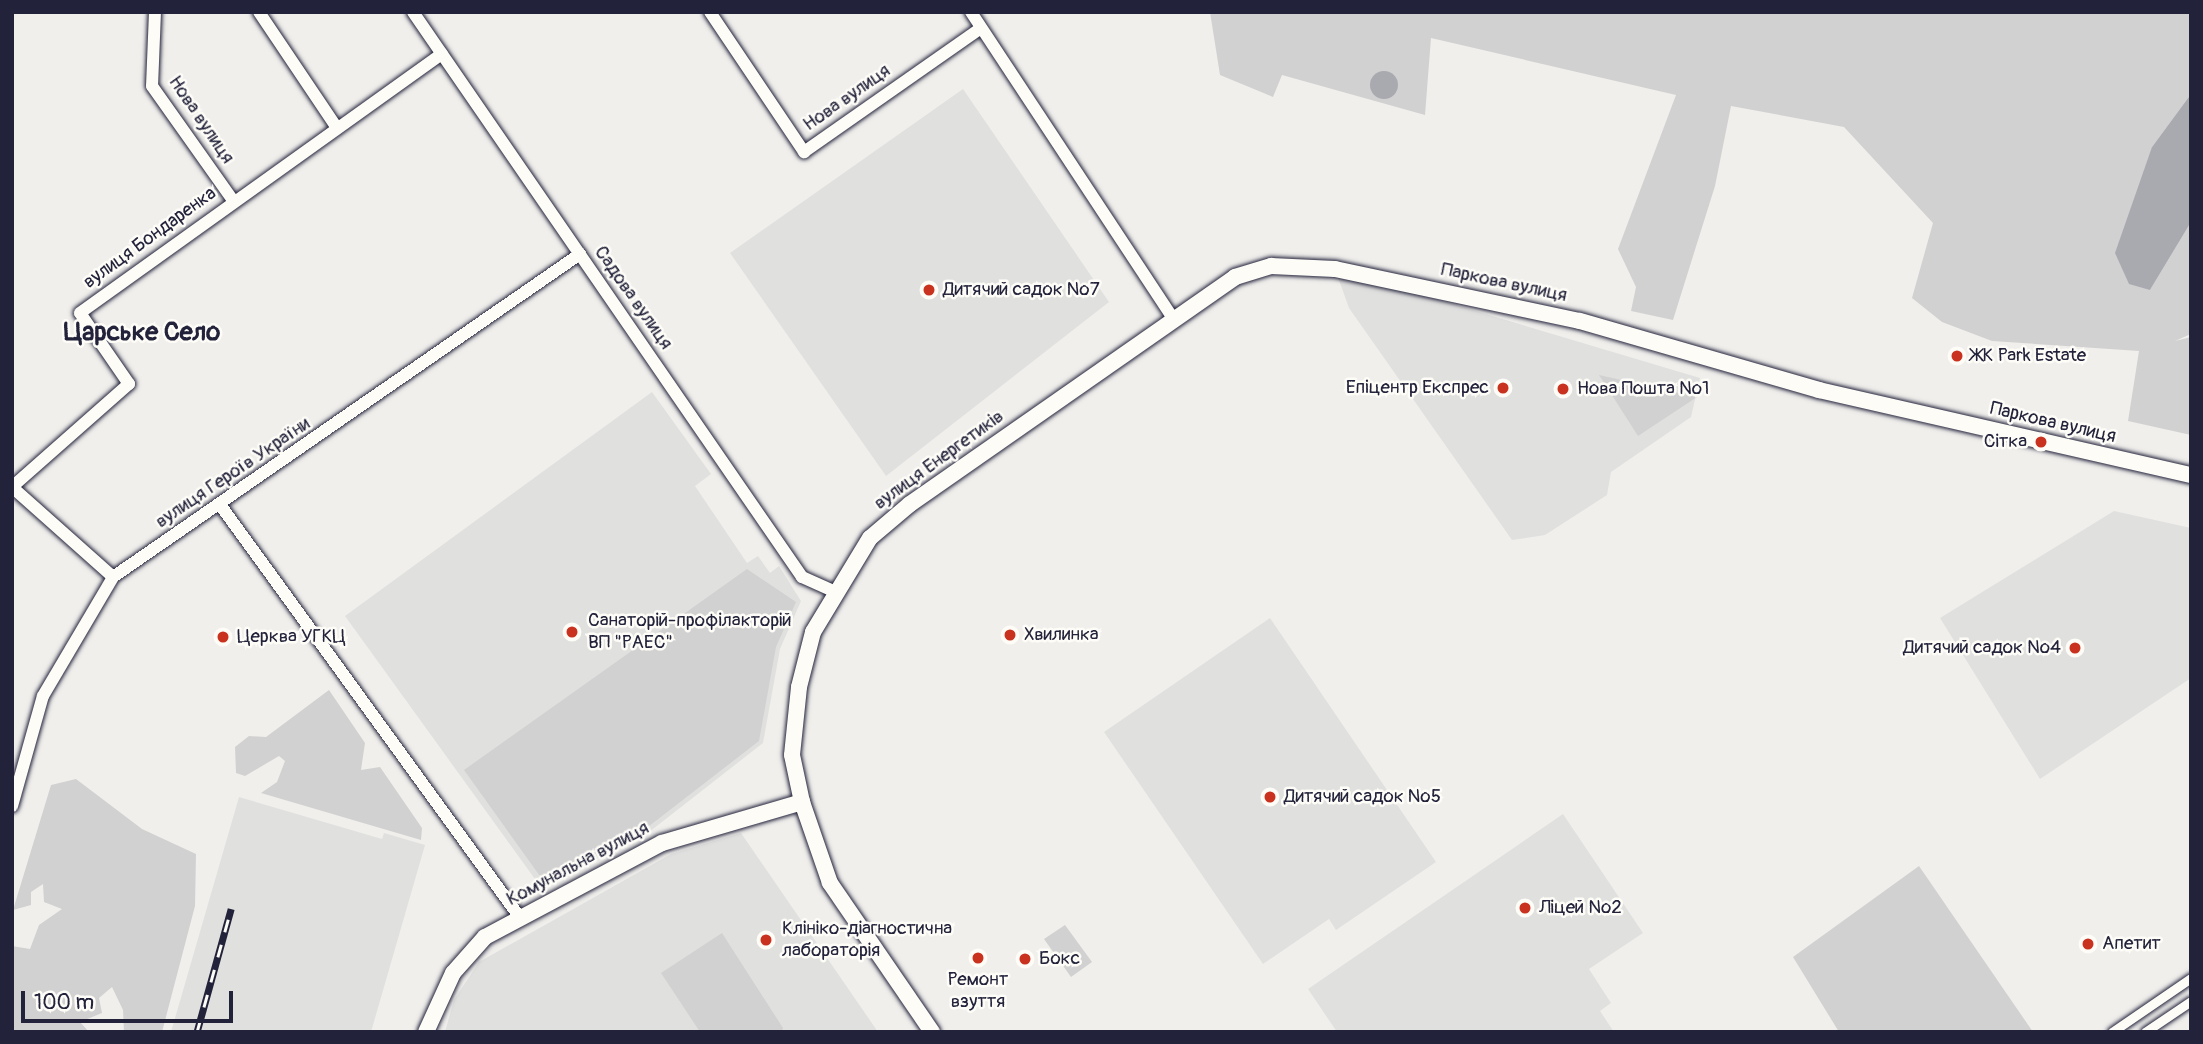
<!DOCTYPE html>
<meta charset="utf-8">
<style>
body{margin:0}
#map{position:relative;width:2203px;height:1044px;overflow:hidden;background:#f0efec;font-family:Pangolin,sans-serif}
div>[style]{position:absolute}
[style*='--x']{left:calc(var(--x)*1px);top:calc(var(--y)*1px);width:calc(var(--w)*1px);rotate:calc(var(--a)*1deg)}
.built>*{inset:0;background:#e0e0df}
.green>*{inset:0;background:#d2d1d1}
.water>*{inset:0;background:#a9a9b0}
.round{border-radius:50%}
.roads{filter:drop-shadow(0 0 2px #22223b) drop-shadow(0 0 2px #22223b)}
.pedestrian>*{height:9px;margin:-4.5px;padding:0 4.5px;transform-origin:4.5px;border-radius:4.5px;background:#fdfcf7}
.minor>*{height:12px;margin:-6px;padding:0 6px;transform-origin:6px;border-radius:6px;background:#fdfcf7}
.tertiary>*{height:16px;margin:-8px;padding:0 8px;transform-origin:8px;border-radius:8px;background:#fdfcf7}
.rail>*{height:7px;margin-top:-3.5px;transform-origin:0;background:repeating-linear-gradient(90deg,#fdfcf7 0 13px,#22223b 0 26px);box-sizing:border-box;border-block:2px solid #22223b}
.dots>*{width:19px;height:19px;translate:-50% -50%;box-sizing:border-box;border:4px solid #fdfcf7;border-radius:50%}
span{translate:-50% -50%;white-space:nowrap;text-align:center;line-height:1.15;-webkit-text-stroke:5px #fdfcf7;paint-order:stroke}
.street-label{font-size:19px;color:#22223b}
.poi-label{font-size:19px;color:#22223b}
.left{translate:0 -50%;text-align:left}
.right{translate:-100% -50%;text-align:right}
.district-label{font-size:26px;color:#22223b;font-weight:700}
.frame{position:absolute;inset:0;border:14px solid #22223b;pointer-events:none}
.scale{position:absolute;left:21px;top:991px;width:212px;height:32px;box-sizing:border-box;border:4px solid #22223b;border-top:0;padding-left:9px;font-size:21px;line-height:24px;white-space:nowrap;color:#22223b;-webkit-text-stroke:5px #fdfcf7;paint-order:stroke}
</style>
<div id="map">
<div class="built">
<div style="clip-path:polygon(963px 89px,1109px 302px,886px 476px,730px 253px)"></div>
<div style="clip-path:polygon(1335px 269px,1700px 378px,1691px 417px,1611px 472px,1607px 495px,1545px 535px,1512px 540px,1349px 308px)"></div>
<div style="clip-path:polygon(652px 392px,711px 474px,695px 486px,747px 563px,758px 556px,770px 573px,779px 566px,801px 601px,780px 649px,763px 743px,644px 836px,540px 886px,345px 616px)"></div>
<div style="clip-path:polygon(2114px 511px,2191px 528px,2191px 678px,2040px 779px,1940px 618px)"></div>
<div style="clip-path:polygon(1270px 618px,1436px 862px,1336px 930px,1329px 919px,1263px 964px,1104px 732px)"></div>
<div style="clip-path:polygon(239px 797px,382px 839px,384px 833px,425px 845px,371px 1032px,171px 1032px)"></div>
<div style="clip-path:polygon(1563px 814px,1643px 933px,1589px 969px,1611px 1003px,1600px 1011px,1614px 1032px,1337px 1032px,1308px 989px)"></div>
<div style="clip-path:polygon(741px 833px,878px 1032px,445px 1032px,454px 1000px,479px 962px,671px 854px)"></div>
</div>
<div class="green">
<div style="clip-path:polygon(1210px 12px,2191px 12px,2191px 94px,2152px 147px,2150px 290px,2191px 222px,2191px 334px,2175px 341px,2191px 337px,2191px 435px,2128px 421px,2139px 351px,1992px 341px,1942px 322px,1912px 298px,1933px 223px,1844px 127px,1731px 106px,1715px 186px,1673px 320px,1631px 311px,1636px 287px,1618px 249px,1676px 95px,1431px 38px,1425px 115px,1282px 75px,1273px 97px,1220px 75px)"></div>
<div style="clip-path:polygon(1599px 375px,1697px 397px,1638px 436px)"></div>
<div style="clip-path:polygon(747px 569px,796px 602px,776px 647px,759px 741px,644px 830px,542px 879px,464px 770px)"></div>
<div style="clip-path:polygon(329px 690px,365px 743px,361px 770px,380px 767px,422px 828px,421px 840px,261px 793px,277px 782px,285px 761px,279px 756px,245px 776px,236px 773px,235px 747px,249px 736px,266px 737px)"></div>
<div style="clip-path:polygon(76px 779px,142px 829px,196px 854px,195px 906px,162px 1032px,124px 1032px,123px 1010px,112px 987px,99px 998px,102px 1013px,80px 1022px,89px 1032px,12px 1032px,12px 946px,30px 949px,39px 925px,62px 909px,44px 902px,43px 884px,31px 892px,31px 905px,13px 910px,51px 785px)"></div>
<div style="clip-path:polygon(1919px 866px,2033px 1032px,1839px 1032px,1793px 957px)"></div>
<div style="clip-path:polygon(1065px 925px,1092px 962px,1071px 977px,1044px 939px)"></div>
<div style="clip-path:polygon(722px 933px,783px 1028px,782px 1032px,700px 1032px,661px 973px)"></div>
</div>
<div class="water">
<div class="round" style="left:1370px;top:71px;width:28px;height:28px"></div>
<div style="clip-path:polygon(2191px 94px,2191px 222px,2150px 290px,2129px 284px,2115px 253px,2152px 147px)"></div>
</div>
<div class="roads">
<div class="pedestrian">
<div style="--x:2112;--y:1032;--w:96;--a:-34.4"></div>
<div style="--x:2145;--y:1032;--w:55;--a:-34"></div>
</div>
<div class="minor">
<div style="--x:155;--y:12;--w:74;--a:92.3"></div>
<div style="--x:152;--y:86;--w:142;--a:54.7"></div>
<div style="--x:259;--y:12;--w:140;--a:56.1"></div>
<div style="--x:413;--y:12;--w:686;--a:55.45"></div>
<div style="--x:802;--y:577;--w:35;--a:24"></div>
<div style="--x:710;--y:12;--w:169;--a:56.1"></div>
<div style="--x:804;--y:152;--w:216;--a:-35"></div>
<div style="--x:971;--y:12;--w:369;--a:56.6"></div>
<div style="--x:12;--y:487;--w:156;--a:-41.4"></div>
<div style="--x:129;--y:384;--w:86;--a:-124.6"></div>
<div style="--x:80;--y:313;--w:445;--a:-35.6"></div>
<div style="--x:12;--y:487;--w:135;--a:41.7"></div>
<div style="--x:221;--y:506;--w:510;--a:54.01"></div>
<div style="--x:12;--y:806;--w:114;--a:-74.3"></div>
<div style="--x:43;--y:696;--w:138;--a:-59.5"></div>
<div style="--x:113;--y:577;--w:568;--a:-34.67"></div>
</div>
<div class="tertiary">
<div style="--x:426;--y:1032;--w:65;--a:-65.4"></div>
<div style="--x:453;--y:973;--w:48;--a:-48.4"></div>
<div style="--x:485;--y:937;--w:200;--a:-28"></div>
<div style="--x:662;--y:843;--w:146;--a:-16.3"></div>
<div style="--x:932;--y:1032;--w:181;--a:-124.4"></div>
<div style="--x:830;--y:883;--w:86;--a:-109.1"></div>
<div style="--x:802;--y:802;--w:48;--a:-102"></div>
<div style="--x:792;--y:755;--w:68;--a:-84.1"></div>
<div style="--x:799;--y:687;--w:57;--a:-75.7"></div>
<div style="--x:813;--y:632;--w:110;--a:-58.8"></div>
<div style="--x:870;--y:538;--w:52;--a:-40.4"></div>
<div style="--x:910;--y:504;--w:396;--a:-34.9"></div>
<div style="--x:1235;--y:277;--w:38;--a:-17"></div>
<div style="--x:1271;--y:266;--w:64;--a:2.7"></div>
<div style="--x:1335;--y:269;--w:250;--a:12"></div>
<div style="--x:1580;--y:321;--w:249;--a:16.1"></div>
<div style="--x:1819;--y:390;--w:382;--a:12.9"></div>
</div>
</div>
<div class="rail">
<div style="--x:197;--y:1032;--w:128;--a:-74.5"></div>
</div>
<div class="dots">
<div style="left:929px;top:290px;background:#c8321e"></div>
<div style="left:1957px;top:356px;background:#c8321e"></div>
<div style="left:1503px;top:388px;background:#c8321e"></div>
<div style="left:1563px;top:389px;background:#c8321e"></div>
<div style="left:2041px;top:442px;background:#c8321e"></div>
<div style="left:572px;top:632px;background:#c8321e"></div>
<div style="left:1010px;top:635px;background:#c8321e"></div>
<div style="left:223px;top:637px;background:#c8321e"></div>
<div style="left:2075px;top:648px;background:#c8321e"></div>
<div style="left:1270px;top:797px;background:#c8321e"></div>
<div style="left:1525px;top:908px;background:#c8321e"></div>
<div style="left:766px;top:940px;background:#c8321e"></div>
<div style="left:2088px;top:944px;background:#c8321e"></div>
<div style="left:978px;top:958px;background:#c8321e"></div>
<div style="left:1025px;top:959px;background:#c8321e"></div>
</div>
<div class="street-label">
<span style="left:847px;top:98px;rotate:-35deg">Нова вулиця</span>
<span style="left:201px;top:120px;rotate:56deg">Нова вулиця</span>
<span style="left:150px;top:238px;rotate:-36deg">вулиця Бондаренка</span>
<span style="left:1504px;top:283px;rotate:12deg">Паркова вулиця</span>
<span style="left:633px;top:298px;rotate:55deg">Садова вулиця</span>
<span style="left:2053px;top:423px;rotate:13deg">Паркова вулиця</span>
<span style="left:939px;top:460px;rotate:-36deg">вулиця Енергетиків</span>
<span style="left:233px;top:473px;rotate:-34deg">вулиця Героїв України</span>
<span style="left:578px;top:864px;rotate:-28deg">Комунальна вулиця</span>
</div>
<div class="poi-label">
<span class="left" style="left:943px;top:290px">Дитячий садок №7</span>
<span class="left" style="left:1971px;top:356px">ЖК Park Estate</span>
<span class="right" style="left:1489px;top:388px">Епіцентр Експрес</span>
<span class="left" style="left:1577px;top:389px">Нова Пошта №1</span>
<span class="right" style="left:2027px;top:442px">Сітка</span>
<span class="left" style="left:588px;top:632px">Санаторій-профілакторій<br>ВП "РАЕС"</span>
<span class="left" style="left:1024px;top:635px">Хвилинка</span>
<span class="left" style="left:237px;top:637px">Церква УГКЦ</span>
<span class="right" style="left:2061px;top:648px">Дитячий садок №4</span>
<span class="left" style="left:1284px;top:797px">Дитячий садок №5</span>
<span class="left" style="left:1539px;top:908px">Ліцей №2</span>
<span class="left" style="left:782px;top:940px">Клініко-діагностична<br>лабораторія</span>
<span class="left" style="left:2102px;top:944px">Апетит</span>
<span class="left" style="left:1039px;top:959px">Бокс</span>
<span style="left:978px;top:991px">Ремонт<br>взуття</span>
</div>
<div class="district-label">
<span style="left:142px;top:333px">Царське Село</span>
</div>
<div class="frame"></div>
<div class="scale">100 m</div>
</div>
